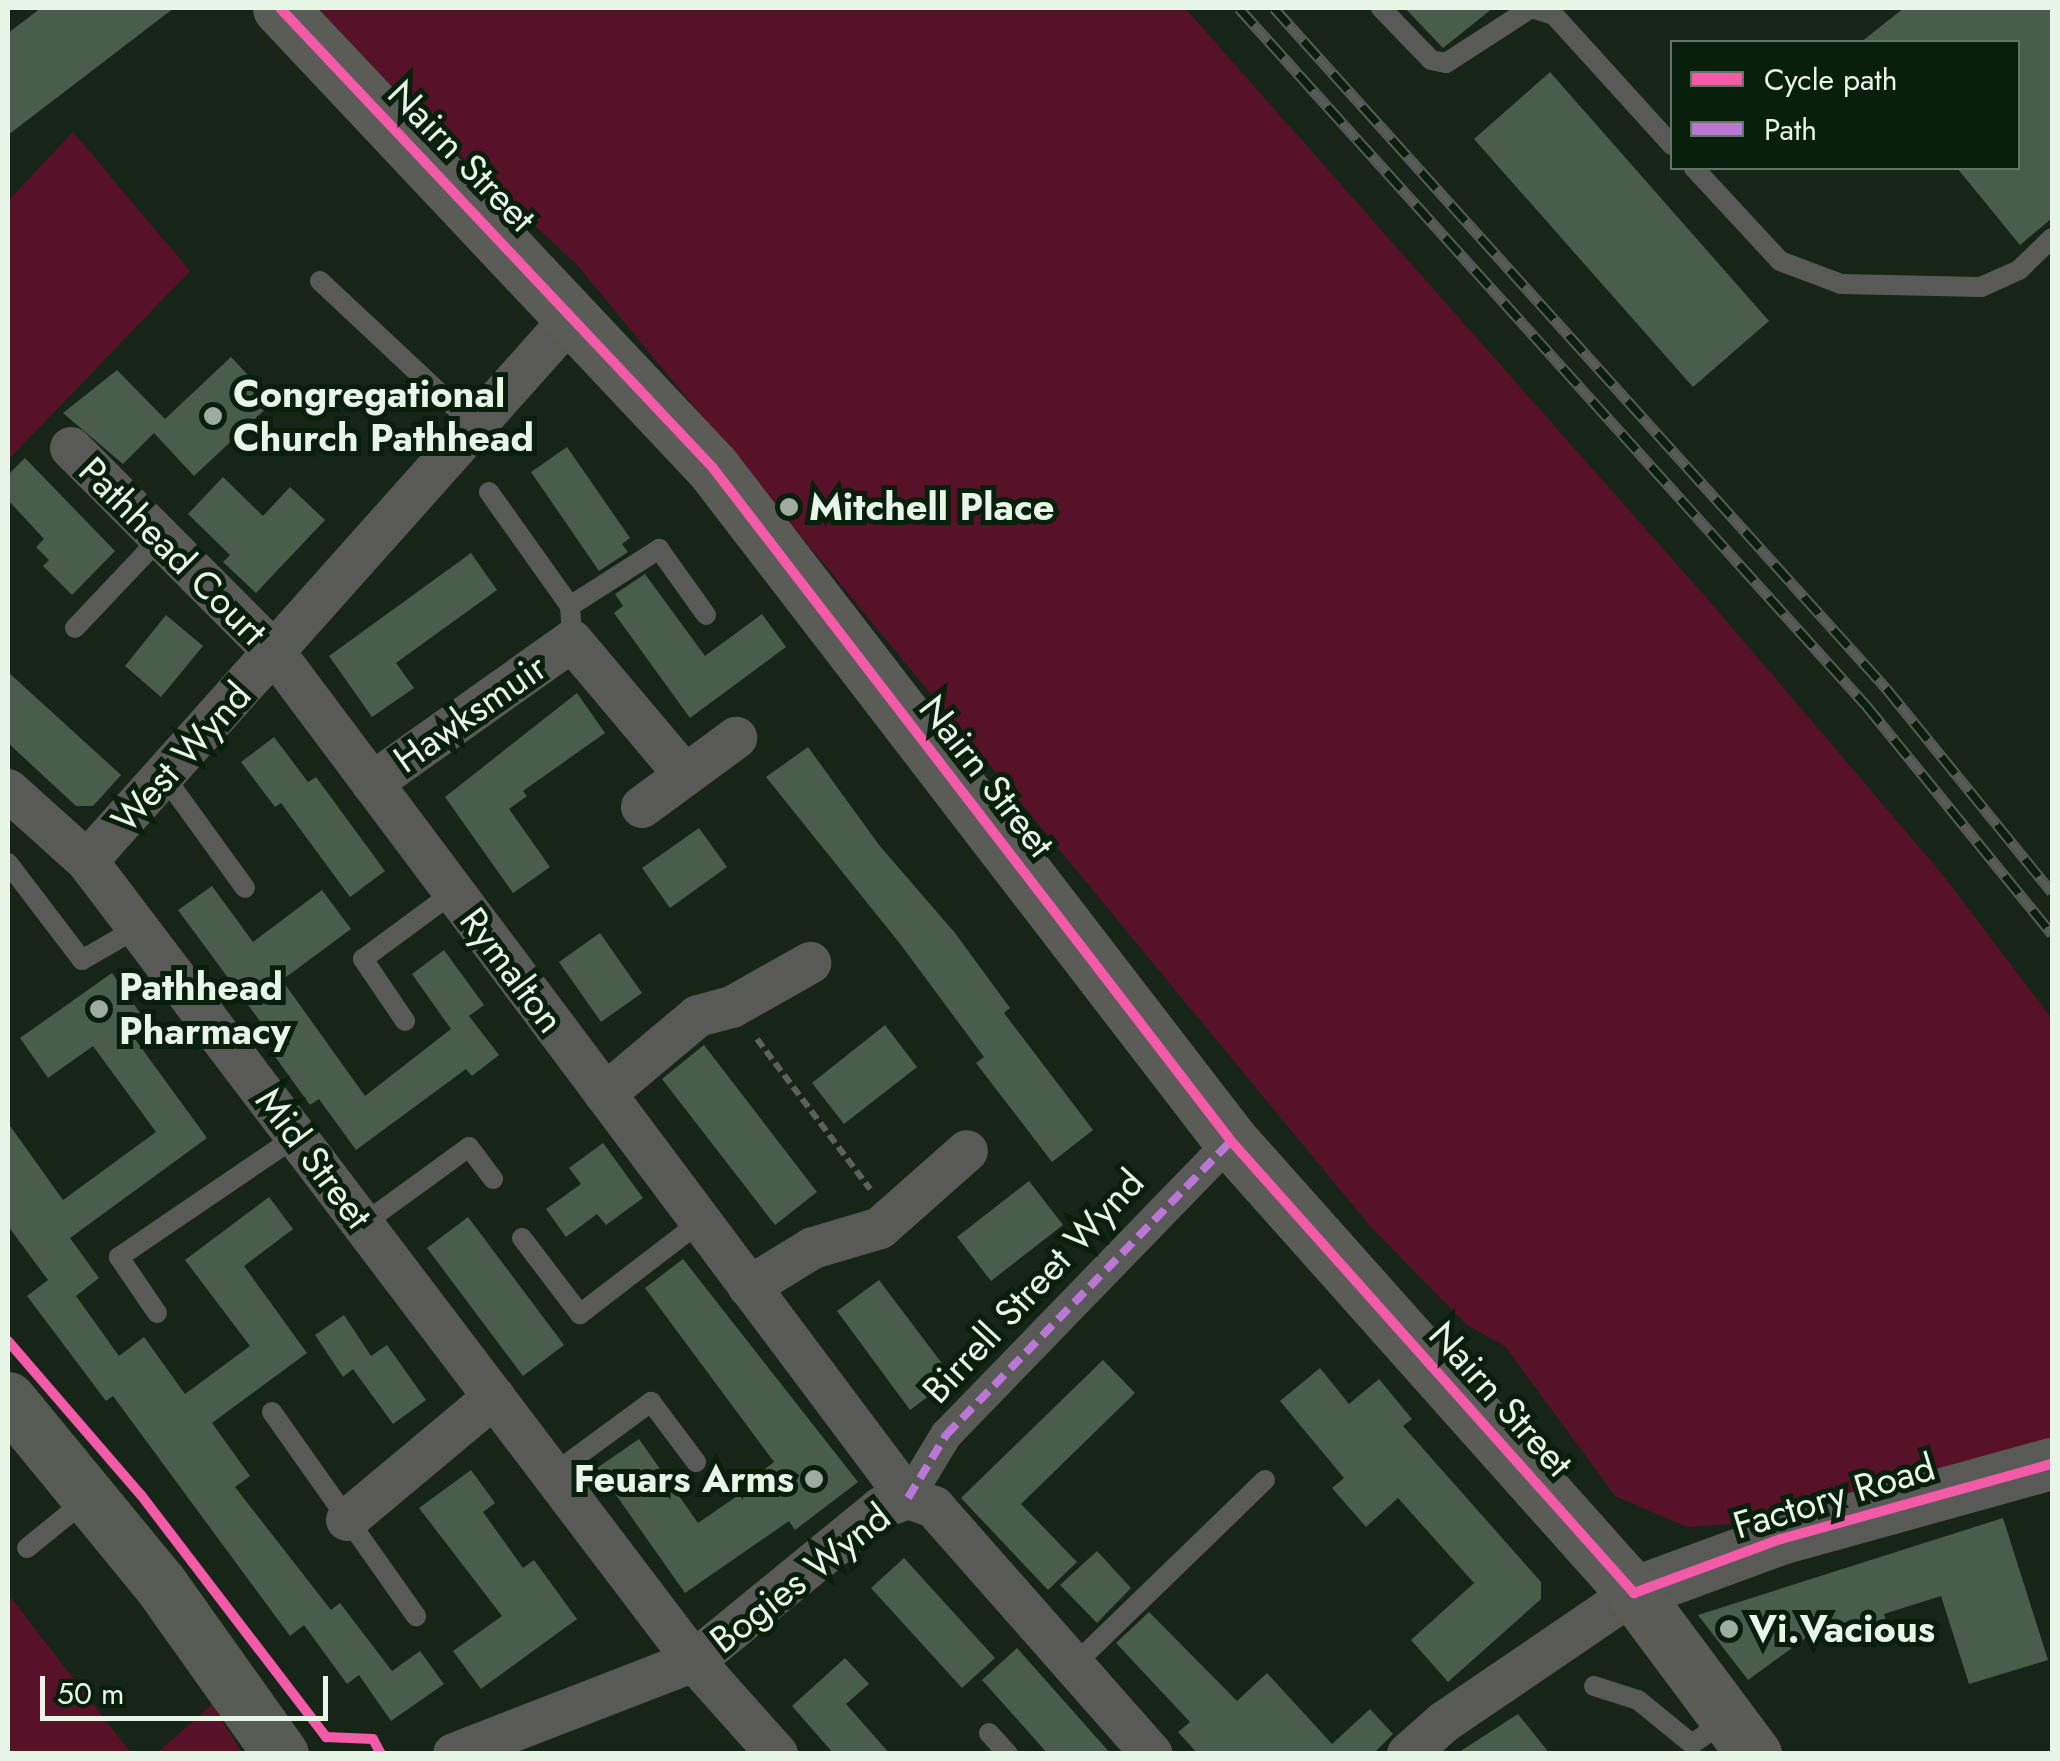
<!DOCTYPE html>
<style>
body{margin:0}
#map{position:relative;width:2060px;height:1761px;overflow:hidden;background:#172418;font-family:Jost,sans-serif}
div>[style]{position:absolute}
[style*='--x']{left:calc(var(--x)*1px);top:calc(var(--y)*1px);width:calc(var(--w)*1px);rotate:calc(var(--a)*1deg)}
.green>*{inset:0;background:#57122a}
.building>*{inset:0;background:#485e4b}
.path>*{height:6px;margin-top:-3px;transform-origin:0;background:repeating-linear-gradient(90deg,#5f605e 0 10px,transparent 0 15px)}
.service>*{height:20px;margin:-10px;padding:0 10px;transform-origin:10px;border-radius:10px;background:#595a57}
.pedestrian>*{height:32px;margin:-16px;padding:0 16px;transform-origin:16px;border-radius:16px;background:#595a57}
.minor>*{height:42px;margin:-21px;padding:0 21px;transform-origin:21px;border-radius:21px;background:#595a57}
.tertiary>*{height:52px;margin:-26px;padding:0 26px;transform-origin:26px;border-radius:26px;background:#595a57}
.secondary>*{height:55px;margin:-27.5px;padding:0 27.5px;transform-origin:27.5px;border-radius:27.5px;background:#5b5b58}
.primary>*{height:55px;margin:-27.5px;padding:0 27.5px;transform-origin:27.5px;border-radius:27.5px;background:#585a54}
.rail>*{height:11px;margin-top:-5.5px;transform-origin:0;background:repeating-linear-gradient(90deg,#08200b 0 22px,#585b57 0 44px);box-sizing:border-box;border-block:2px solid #585b57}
.quiet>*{height:8px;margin-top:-4px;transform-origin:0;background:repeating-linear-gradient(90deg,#ba77d6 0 15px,transparent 0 23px)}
.cycleway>*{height:10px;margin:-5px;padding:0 5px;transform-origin:5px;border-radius:5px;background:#f35aa7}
.dots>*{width:28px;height:28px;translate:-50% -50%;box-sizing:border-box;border:5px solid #08200b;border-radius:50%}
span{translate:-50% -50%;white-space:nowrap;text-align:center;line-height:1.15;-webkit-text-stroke:10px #08200b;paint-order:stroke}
.street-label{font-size:38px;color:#e7f6e7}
.poi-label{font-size:38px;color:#e7f6e7;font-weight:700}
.left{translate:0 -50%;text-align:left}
.right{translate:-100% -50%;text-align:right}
.frame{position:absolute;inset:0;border:10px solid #e7f6e7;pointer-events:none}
.legend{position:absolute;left:1670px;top:40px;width:350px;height:130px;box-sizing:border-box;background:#08200b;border:2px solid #617663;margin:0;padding:12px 18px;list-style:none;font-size:30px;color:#e7f6e7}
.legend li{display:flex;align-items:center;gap:20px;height:50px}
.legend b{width:50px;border:2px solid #617663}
.scale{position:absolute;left:40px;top:1676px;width:288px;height:45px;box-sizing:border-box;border:5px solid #e7f6e7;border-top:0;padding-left:12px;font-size:30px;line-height:35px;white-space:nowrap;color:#e7f6e7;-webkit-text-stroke:8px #08200b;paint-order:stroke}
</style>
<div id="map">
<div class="green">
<div style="clip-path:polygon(319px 8px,1185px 8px,1711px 603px,1943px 875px,2052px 1019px,2052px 1438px,1764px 1522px,1687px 1527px,1615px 1496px,1505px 1346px,1467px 1325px,1370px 1226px,578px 266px,405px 103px)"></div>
<div style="clip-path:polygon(73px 132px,190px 271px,8px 460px,8px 201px)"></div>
<div style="clip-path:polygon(8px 1594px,131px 1753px,8px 1753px)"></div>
<div style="clip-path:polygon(212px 1704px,242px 1753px,156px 1754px)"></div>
</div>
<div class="building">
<div style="clip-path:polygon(41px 8px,174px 8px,8px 135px,8px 33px)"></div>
<div style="clip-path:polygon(1405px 8px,1493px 8px,1443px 48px)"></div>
<div style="clip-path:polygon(1904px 8px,2052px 8px,2052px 218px,2020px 245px,1957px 168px,2018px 168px,2018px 42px,1861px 42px)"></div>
<div style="clip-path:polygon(1550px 72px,1769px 321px,1693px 387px,1474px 139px)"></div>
<div style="clip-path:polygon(231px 357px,273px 402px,194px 476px,154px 433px,123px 464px,63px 413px,117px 370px,165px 419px)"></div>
<div style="clip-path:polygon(567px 447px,630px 538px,622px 544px,628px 552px,599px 571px,531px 472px)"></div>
<div style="clip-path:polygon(25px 458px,115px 551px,72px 595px,43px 566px,49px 560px,36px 547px,44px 539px,8px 500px,8px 475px)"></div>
<div style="clip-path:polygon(223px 477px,263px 516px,290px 487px,325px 520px,256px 593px,223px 562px,230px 555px,188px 514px)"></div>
<div style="clip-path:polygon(471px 553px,497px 590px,396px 663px,414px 688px,372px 717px,329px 656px)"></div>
<div style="clip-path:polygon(645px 574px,705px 656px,762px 614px,786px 647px,690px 718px,614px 613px,623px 606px,615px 594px)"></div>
<div style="clip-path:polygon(166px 615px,203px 646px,161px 697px,125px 666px)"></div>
<div style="clip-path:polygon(8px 672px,121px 775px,93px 806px,76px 806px,8px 743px)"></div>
<div style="clip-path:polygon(577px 693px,605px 733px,523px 791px,527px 796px,509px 809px,550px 867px,513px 893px,445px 797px)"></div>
<div style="clip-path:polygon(274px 737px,308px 782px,316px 777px,385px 871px,350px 897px,281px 803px,275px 807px,241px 762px)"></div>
<div style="clip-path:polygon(808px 747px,879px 845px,955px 933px,1010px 1008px,1004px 1013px,1093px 1130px,1052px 1162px,976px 1063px,984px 1057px,901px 945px,766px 777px)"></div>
<div style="clip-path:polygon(699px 828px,727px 867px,670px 908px,642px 868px)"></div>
<div style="clip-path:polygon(212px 886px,253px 942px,322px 890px,351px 929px,282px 980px,365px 1096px,451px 1029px,412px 974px,444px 950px,484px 1005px,469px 1016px,499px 1055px,472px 1076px,466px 1069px,356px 1150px,319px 1099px,310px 1105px,258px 1033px,265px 1028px,178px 910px)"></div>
<div style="clip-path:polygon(600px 933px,642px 993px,601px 1022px,559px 962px)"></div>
<div style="clip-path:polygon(112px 973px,140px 1013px,124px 1024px,207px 1138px,70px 1238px,99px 1278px,76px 1296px,119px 1356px,144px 1337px,185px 1394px,250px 1346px,185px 1260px,269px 1197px,293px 1229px,244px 1266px,307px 1353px,212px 1423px,250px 1476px,235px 1487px,331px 1610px,340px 1603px,392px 1671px,420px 1651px,444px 1684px,391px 1721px,359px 1675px,347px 1684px,304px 1625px,290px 1636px,113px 1396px,106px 1401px,27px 1296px,48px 1280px,8px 1226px,8px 1123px,63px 1200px,156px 1132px,93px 1046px,48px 1078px,20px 1038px)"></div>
<div style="clip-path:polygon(885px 1025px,917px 1067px,844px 1124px,812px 1083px)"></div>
<div style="clip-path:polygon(704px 1045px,817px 1192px,775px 1225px,662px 1079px)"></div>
<div style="clip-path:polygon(603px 1143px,643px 1198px,606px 1225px,597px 1214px,566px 1237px,546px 1209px,581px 1184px,569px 1168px)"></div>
<div style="clip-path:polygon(1029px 1181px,1063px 1225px,991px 1281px,957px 1237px)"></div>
<div style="clip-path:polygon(468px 1217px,564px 1345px,523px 1376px,427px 1248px)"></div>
<div style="clip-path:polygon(683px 1259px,858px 1482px,795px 1530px,789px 1521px,685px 1593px,597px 1468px,639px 1439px,698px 1523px,769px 1474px,765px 1469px,774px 1462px,645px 1288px)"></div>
<div style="clip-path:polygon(879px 1280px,953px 1378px,910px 1410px,837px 1311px)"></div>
<div style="clip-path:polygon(344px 1315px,371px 1356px,387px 1345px,426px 1400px,393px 1424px,353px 1369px,343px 1377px,315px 1335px)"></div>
<div style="clip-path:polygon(1103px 1360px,1135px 1393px,1021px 1504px,1077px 1562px,1048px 1590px,961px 1498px)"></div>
<div style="clip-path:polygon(1320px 1368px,1349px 1404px,1379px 1379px,1412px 1419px,1403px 1426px,1541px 1582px,1541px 1599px,1448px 1682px,1411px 1640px,1474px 1583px,1398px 1498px,1366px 1527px,1332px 1488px,1344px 1478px,1280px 1401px)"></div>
<div style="clip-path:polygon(471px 1470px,495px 1503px,483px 1512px,523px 1568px,534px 1560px,577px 1619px,481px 1689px,453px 1651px,502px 1616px,419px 1508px)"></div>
<div style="clip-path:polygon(2003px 1518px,2048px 1660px,1969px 1684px,1941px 1596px,1884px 1614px,1891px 1636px,1858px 1646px,1851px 1623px,1807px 1637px,1748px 1680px,1698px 1615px)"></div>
<div style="clip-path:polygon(1097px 1551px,1131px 1588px,1097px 1623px,1060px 1585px)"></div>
<div style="clip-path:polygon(904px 1558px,995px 1658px,962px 1688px,871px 1588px)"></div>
<div style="clip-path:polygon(1149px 1612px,1237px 1701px,1267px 1673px,1332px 1744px,1370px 1709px,1393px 1734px,1373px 1754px,1198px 1754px,1178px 1732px,1190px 1722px,1116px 1643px)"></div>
<div style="clip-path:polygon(1017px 1648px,1111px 1754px,1048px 1754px,982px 1680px)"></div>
<div style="clip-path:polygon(845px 1658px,869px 1684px,846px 1704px,890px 1754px,834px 1754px,792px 1706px)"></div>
<div style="clip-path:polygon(1518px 1714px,1550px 1754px,1456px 1754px)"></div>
</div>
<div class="path">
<div style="--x:757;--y:1039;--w:188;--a:53"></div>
</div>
<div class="service">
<div style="--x:1381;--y:8;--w:72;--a:46.1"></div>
<div style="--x:1431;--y:60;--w:15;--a:11"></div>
<div style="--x:1446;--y:63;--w:101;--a:-32.9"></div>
<div style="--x:1531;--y:8;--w:24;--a:17"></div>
<div style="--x:1554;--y:15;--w:176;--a:47.8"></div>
<div style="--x:1694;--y:168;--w:127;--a:47.2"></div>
<div style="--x:1780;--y:261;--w:65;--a:20.7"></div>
<div style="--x:1841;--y:284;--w:140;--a:1.2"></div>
<div style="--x:1981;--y:287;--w:42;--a:-24.1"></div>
<div style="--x:2019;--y:270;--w:46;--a:-44.1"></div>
<div style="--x:320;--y:281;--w:208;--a:43.1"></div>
<div style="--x:489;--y:492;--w:140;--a:54.6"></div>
<div style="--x:75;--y:628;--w:124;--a:-46.6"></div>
<div style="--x:572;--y:641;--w:35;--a:-93"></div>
<div style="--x:570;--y:606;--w:106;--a:-32.6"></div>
<div style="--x:659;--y:549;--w:81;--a:54.5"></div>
<div style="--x:164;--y:776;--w:138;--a:54.1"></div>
<div style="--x:8;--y:863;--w:122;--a:52.7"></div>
<div style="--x:82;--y:960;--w:66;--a:-30.1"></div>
<div style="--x:405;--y:1021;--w:75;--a:-124.1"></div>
<div style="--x:363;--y:959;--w:113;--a:-36.4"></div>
<div style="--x:363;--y:1224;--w:131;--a:-36"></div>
<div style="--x:469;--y:1147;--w:40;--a:53"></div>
<div style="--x:522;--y:1238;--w:96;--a:52.7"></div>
<div style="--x:580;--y:1314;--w:151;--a:-37.5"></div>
<div style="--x:157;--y:1313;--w:68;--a:-124.2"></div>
<div style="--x:119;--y:1257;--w:215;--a:-34.2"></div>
<div style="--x:272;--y:1412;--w:250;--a:54.8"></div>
<div style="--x:553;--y:1474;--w:122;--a:-36.3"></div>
<div style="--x:651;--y:1402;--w:75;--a:53.1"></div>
<div style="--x:27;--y:1548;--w:76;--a:-39.1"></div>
<div style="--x:1074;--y:1665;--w:266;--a:-44.1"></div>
<div style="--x:1594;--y:1686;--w:46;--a:17.7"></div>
<div style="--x:1638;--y:1700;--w:70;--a:39.2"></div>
<div style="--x:1692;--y:1744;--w:42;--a:-35.2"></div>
<div style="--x:989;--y:1733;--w:28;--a:48"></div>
</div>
<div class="pedestrian">
<div style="--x:908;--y:1498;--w:74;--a:-58.9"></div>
<div style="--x:946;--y:1435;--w:409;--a:-45.9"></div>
</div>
<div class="minor">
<div style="--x:71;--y:448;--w:289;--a:45.1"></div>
<div style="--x:275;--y:653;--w:1056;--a:53.16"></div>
<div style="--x:372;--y:783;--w:245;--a:-35.4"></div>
<div style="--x:572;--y:641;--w:175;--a:49.9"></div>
<div style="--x:8;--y:790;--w:106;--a:41.9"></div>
<div style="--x:87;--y:861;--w:1004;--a:52.81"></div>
<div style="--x:694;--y:1661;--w:125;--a:48.3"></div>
<div style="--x:642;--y:807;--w:117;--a:-36.3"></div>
<div style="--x:87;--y:861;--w:732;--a:-48.27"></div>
<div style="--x:605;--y:1094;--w:121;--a:-40"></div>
<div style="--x:698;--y:1016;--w:35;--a:-15"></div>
<div style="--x:732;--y:1007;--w:90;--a:-29.4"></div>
<div style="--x:749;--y:1287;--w:75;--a:-31.4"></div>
<div style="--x:813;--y:1248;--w:70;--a:-16.6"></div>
<div style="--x:880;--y:1228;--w:116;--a:-41.5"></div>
<div style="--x:908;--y:1498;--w:28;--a:19"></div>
<div style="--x:934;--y:1507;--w:329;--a:48.6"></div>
<div style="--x:347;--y:1520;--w:192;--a:-39.9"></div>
<div style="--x:454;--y:1754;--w:257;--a:-21.2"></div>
<div style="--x:694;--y:1661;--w:242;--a:-39.3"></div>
<div style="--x:881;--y:1508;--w:29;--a:-20"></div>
<div style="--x:1408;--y:1754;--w:48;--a:-41.6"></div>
<div style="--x:1444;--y:1722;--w:230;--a:-34.2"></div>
</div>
<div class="tertiary">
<div style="--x:1634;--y:1593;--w:157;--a:-20.2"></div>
<div style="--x:1781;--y:1539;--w:281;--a:-15.5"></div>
</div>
<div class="secondary">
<div style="--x:280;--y:8;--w:632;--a:46.73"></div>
<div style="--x:713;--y:468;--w:849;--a:52.41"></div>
<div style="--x:1231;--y:1141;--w:606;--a:48.28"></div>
<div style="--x:1634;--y:1593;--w:201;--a:53.3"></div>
</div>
<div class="primary">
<div style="--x:8;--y:1399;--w:239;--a:50.6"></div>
<div style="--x:160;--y:1584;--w:209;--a:54.6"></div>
</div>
<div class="rail">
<div style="--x:1239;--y:8;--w:938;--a:48.03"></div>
<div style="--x:1866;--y:705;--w:295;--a:50.9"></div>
<div style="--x:1274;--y:8;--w:915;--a:48.01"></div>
<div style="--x:1886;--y:688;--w:263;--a:50.9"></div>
</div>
<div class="quiet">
<div style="--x:908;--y:1498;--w:74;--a:-58.9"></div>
<div style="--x:946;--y:1435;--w:409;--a:-45.9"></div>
</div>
<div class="cycleway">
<div style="--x:280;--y:8;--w:632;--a:46.73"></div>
<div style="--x:713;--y:468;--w:849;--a:52.41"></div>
<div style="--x:1231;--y:1141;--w:606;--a:48.28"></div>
<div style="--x:1634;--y:1593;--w:157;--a:-20.2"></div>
<div style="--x:1781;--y:1539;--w:281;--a:-15.5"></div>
<div style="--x:8;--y:1341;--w:203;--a:49.2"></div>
<div style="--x:141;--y:1495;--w:305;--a:52.6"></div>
<div style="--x:326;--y:1737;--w:47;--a:2.4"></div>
<div style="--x:373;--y:1739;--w:17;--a:62"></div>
</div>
<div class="dots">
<div style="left:213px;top:416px;background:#9eac9f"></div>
<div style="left:789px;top:507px;background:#9eac9f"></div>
<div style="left:99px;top:1009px;background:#9eac9f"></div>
<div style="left:814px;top:1479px;background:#9eac9f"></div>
<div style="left:1729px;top:1629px;background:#9eac9f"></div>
</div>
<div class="street-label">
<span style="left:462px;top:156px;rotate:46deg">Nairn Street</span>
<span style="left:173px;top:551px;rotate:45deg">Pathhead Court</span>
<span style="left:470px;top:713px;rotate:-35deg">Hawksmuir</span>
<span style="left:181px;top:757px;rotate:-48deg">West Wynd</span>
<span style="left:987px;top:776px;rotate:52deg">Nairn Street</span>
<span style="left:512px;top:970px;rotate:53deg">Rymalton</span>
<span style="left:314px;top:1158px;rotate:53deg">Mid Street</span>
<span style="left:1033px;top:1286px;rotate:-47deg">Birrell Street Wynd</span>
<span style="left:1501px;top:1399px;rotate:48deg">Nairn Street</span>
<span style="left:1834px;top:1496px;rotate:-17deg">Factory Road</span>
<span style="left:800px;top:1578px;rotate:-38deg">Bogies Wynd</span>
</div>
<div class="poi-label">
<span class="left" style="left:233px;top:416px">Congregational<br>Church Pathhead</span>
<span class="left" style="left:809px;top:507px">Mitchell Place</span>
<span class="left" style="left:119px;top:1009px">Pathhead<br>Pharmacy</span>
<span class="right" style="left:794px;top:1479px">Feuars Arms</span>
<span class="left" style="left:1749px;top:1629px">Vi.Vacious</span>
</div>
<div class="frame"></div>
<ul class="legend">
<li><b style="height:12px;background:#f35aa7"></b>Cycle path</li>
<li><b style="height:12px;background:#ba77d6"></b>Path</li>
</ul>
<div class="scale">50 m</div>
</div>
